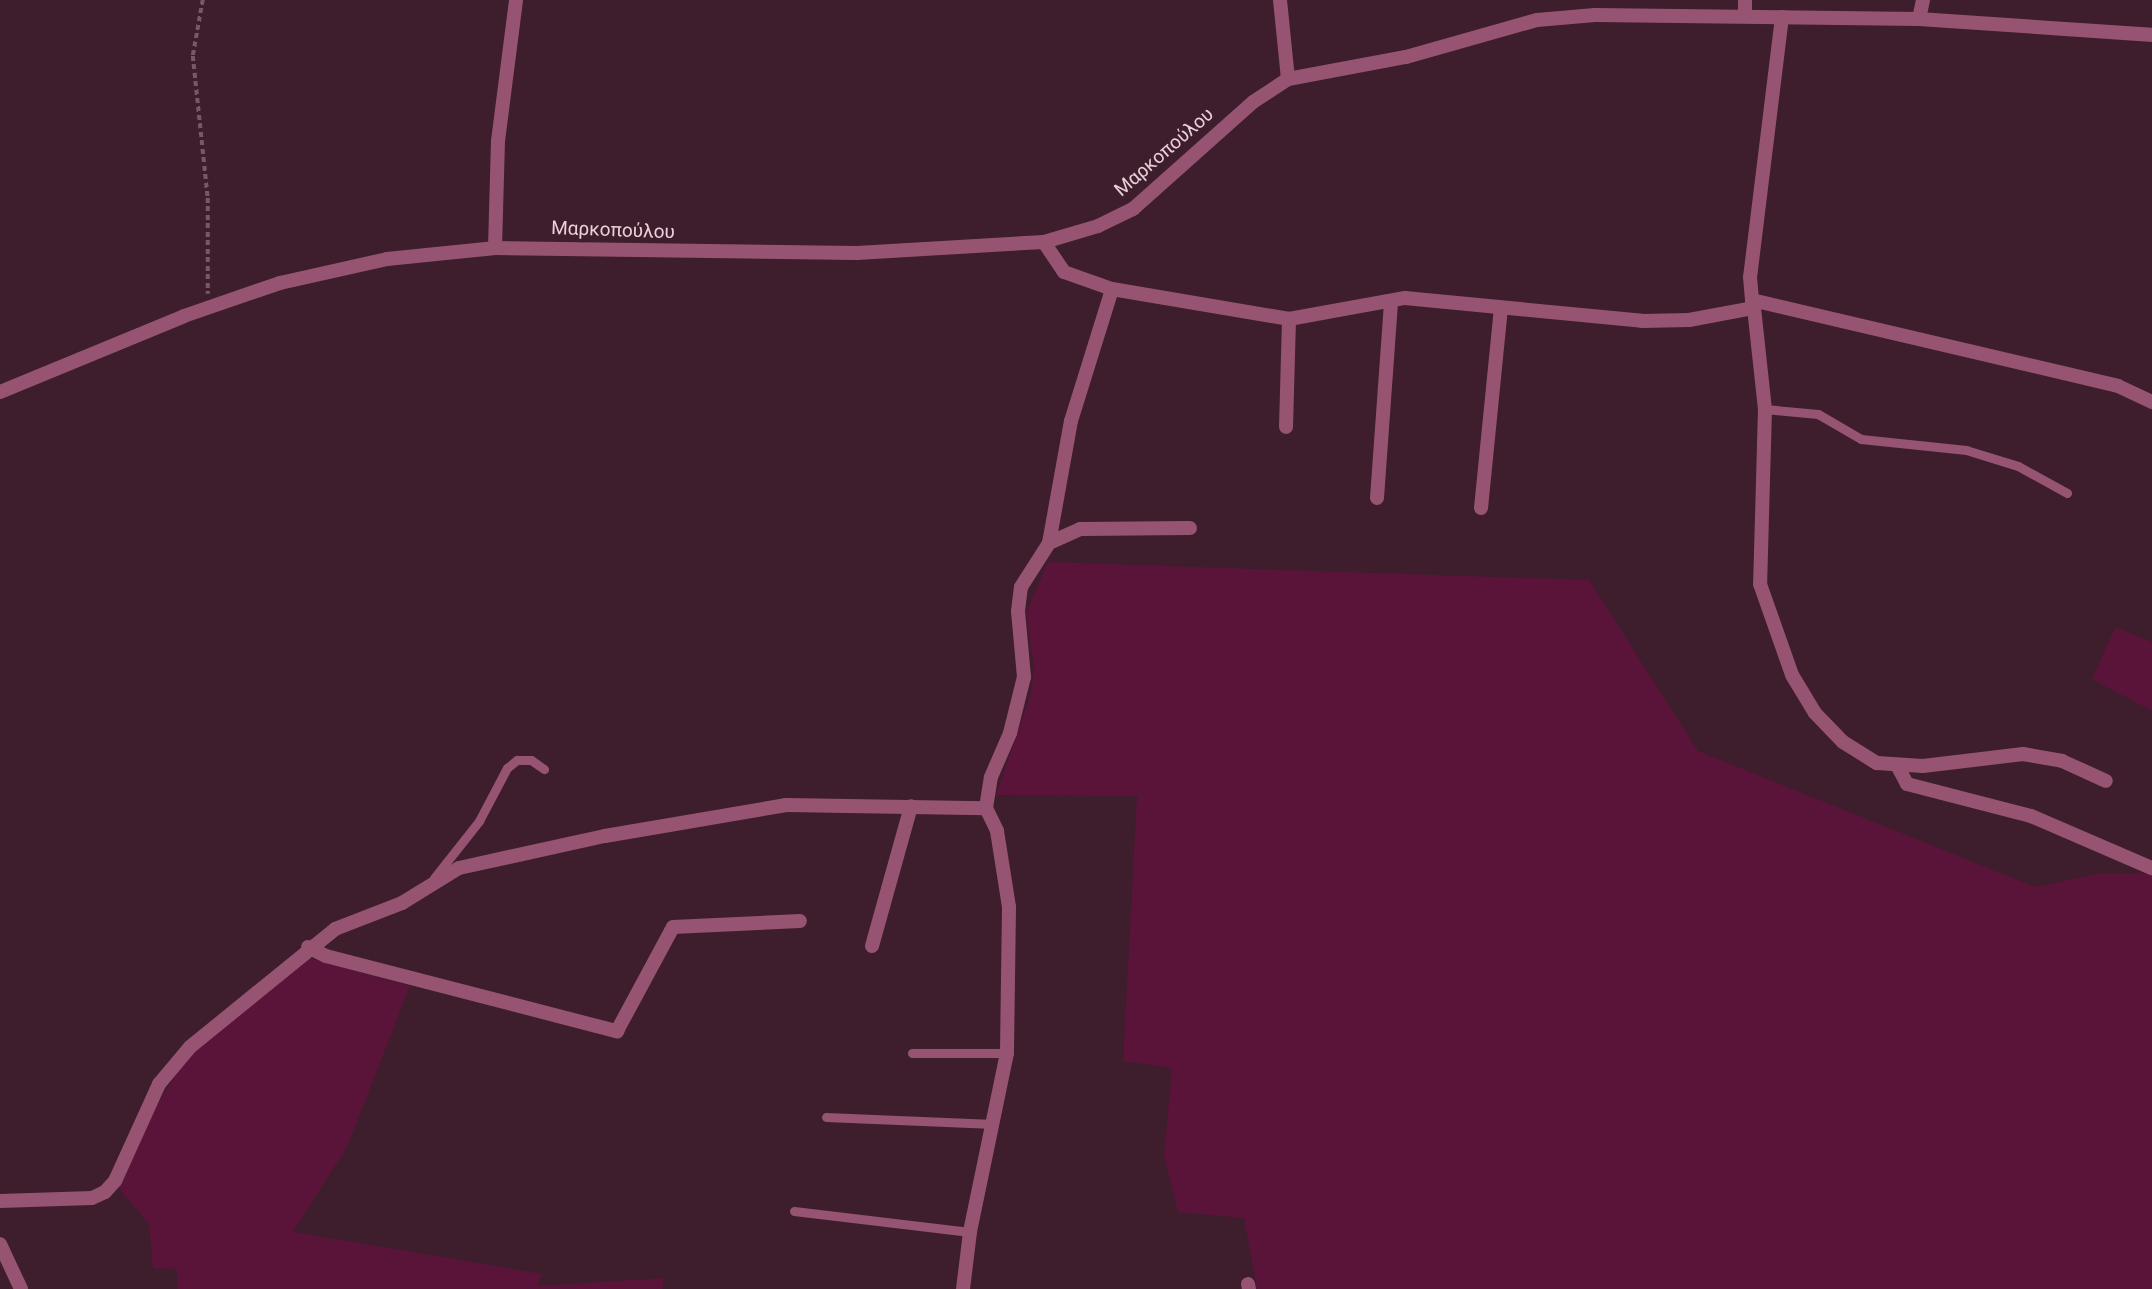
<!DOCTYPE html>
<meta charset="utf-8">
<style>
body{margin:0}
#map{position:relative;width:2152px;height:1289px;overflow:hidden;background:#3e1d2c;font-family:Roboto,sans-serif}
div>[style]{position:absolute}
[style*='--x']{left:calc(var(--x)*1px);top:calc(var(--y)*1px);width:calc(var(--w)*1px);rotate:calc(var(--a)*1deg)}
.green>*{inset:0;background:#5a143a}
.path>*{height:3.5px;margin-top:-1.75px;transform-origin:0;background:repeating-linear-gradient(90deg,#775966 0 5px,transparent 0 8.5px)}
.service>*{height:9px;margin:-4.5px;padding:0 4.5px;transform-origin:4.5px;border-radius:4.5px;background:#965472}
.minor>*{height:14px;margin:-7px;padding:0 7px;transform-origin:7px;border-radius:7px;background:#965472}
.tertiary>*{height:14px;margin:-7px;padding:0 7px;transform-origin:7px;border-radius:7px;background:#965472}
span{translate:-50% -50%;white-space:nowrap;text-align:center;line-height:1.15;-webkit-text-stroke:7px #3e1d2c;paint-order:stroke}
.street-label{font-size:19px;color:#e8d1da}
</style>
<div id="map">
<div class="green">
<div style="clip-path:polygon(1048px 562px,1589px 580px,1698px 751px,2035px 887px,2102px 873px,2152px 874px,2152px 1289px,1257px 1289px,1244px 1218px,1178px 1212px,1164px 1155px,1172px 1068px,1123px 1061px,1137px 796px,996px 795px,1031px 693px,1034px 668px,1026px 613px)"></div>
<div style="clip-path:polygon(2115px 627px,2152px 642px,2152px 711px,2092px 679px)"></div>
<div style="clip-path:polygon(304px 957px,410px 986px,347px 1147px,293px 1232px,542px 1274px,537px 1286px,664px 1278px,662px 1289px,177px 1289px,177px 1269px,153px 1268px,149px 1224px,119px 1189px,142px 1129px,185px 1060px)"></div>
</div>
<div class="path">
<div style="--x:203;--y:0;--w:57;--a:100.1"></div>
<div style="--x:193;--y:56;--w:143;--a:84"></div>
<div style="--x:208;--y:198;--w:96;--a:90"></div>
</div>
<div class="service">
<div style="--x:1765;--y:409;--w:53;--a:5.4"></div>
<div style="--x:1818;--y:414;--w:50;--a:30.2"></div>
<div style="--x:1861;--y:439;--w:106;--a:6"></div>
<div style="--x:1966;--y:450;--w:54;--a:17.1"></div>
<div style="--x:2018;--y:466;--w:56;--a:28.9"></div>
<div style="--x:434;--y:878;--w:73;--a:-51.7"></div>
<div style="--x:479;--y:821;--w:60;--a:-62.2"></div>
<div style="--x:507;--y:768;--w:13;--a:-39"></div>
<div style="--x:517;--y:760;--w:14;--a:0"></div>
<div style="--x:531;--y:760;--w:16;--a:35"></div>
<div style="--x:912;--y:1053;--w:95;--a:0"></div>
<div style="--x:826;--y:1117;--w:168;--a:2.4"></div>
<div style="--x:794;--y:1211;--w:177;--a:6.8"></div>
</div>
<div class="minor">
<div style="--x:1280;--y:0;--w:79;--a:84.2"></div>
<div style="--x:1745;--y:16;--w:16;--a:-90"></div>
<div style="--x:1782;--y:17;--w:262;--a:97"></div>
<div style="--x:1750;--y:277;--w:23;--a:85"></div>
<div style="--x:1752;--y:300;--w:376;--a:13.2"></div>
<div style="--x:2118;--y:386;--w:38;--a:25"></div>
<div style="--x:1919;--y:19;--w:19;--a:-78"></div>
<div style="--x:495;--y:248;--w:107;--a:-88.4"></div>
<div style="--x:498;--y:141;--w:142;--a:-82.7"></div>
<div style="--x:1112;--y:289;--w:180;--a:9.6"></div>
<div style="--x:1289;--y:319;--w:118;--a:-10.3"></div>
<div style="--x:1405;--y:298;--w:238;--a:5.5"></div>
<div style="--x:1642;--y:321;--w:47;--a:-1.2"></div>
<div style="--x:1689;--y:320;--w:66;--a:-10.5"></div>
<div style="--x:1754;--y:308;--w:8;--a:-104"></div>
<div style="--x:1754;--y:308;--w:102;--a:83.8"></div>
<div style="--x:1765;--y:409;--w:175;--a:91.6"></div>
<div style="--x:1760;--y:584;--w:96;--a:70.6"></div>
<div style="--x:1792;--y:675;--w:44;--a:58.8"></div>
<div style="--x:1815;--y:713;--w:40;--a:46"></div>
<div style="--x:1843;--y:742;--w:40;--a:32"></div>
<div style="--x:1877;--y:763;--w:46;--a:3.7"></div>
<div style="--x:1923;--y:766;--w:101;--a:-6.8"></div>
<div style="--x:2023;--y:754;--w:40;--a:10"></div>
<div style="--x:2062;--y:761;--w:48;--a:24.4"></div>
<div style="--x:1286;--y:427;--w:108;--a:-88.4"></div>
<div style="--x:1377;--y:498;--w:197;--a:-85.9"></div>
<div style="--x:1481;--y:508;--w:201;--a:-84.3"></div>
<div style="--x:1049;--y:543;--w:34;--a:-24"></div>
<div style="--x:1080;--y:529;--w:110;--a:-0.5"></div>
<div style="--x:1898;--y:767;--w:19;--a:62"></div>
<div style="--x:1907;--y:784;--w:128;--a:14.5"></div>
<div style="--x:2031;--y:816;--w:132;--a:23.3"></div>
<div style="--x:986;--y:808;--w:31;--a:-81"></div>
<div style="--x:991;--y:777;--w:48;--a:-66.6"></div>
<div style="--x:1010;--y:733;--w:58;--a:-76"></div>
<div style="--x:1024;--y:677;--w:66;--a:-95.2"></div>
<div style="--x:1018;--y:611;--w:24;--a:-83"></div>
<div style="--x:1021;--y:587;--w:52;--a:-57.5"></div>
<div style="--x:1049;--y:543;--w:124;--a:-79.8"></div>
<div style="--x:1071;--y:421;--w:138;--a:-72.7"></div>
<div style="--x:1112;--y:289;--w:51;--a:-160.5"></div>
<div style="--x:1064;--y:272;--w:36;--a:-124"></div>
<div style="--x:872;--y:946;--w:145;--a:-74.4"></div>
<div style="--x:308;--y:947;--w:20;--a:27"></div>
<div style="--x:326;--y:956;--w:301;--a:14.5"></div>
<div style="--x:617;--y:1031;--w:118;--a:-61.7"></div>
<div style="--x:673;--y:927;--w:127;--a:-2.7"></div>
<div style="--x:0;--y:1201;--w:92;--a:-1.9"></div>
<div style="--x:92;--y:1198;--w:14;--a:-25"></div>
<div style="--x:105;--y:1192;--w:15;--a:-48"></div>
<div style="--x:115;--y:1181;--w:107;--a:-65.6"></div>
<div style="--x:159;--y:1084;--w:48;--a:-50"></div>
<div style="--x:190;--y:1047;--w:187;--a:-39.1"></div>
<div style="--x:335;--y:929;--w:72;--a:-21.2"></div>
<div style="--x:402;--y:903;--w:67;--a:-31.6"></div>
<div style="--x:459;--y:868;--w:149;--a:-12.4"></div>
<div style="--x:605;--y:836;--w:184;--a:-9.7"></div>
<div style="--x:786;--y:805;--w:200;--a:0.9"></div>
<div style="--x:986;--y:808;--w:25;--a:64"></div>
<div style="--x:997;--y:831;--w:77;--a:81"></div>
<div style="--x:1009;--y:907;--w:146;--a:90.8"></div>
<div style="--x:1007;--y:1053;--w:183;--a:101.7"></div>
<div style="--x:970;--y:1232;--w:57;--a:97"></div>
<div style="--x:0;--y:1244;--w:50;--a:65"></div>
<div style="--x:1248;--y:1284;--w:5;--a:79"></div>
</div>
<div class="tertiary">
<div style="--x:0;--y:392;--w:199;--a:-22.4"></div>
<div style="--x:184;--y:316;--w:102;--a:-19"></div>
<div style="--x:280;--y:283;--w:110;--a:-12.6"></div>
<div style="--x:387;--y:259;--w:109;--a:-5.8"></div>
<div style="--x:495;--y:248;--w:362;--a:0.8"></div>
<div style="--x:857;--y:253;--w:187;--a:-3.4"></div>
<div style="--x:1044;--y:242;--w:56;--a:-16.5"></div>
<div style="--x:1098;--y:226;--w:39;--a:-26"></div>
<div style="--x:1133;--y:209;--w:161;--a:-41.7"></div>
<div style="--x:1253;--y:102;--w:42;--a:-33.3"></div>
<div style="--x:1288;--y:79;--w:120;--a:-10.6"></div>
<div style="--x:1406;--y:57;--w:136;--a:-15.8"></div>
<div style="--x:1537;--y:20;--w:58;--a:-4.9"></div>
<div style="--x:1595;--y:15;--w:324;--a:0.7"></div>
<div style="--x:1919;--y:19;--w:234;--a:3.9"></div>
</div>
<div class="street-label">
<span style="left:1164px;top:152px;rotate:-41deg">Μαρκοπούλου</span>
<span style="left:613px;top:230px;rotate:2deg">Μαρκοπούλου</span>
</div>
</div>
